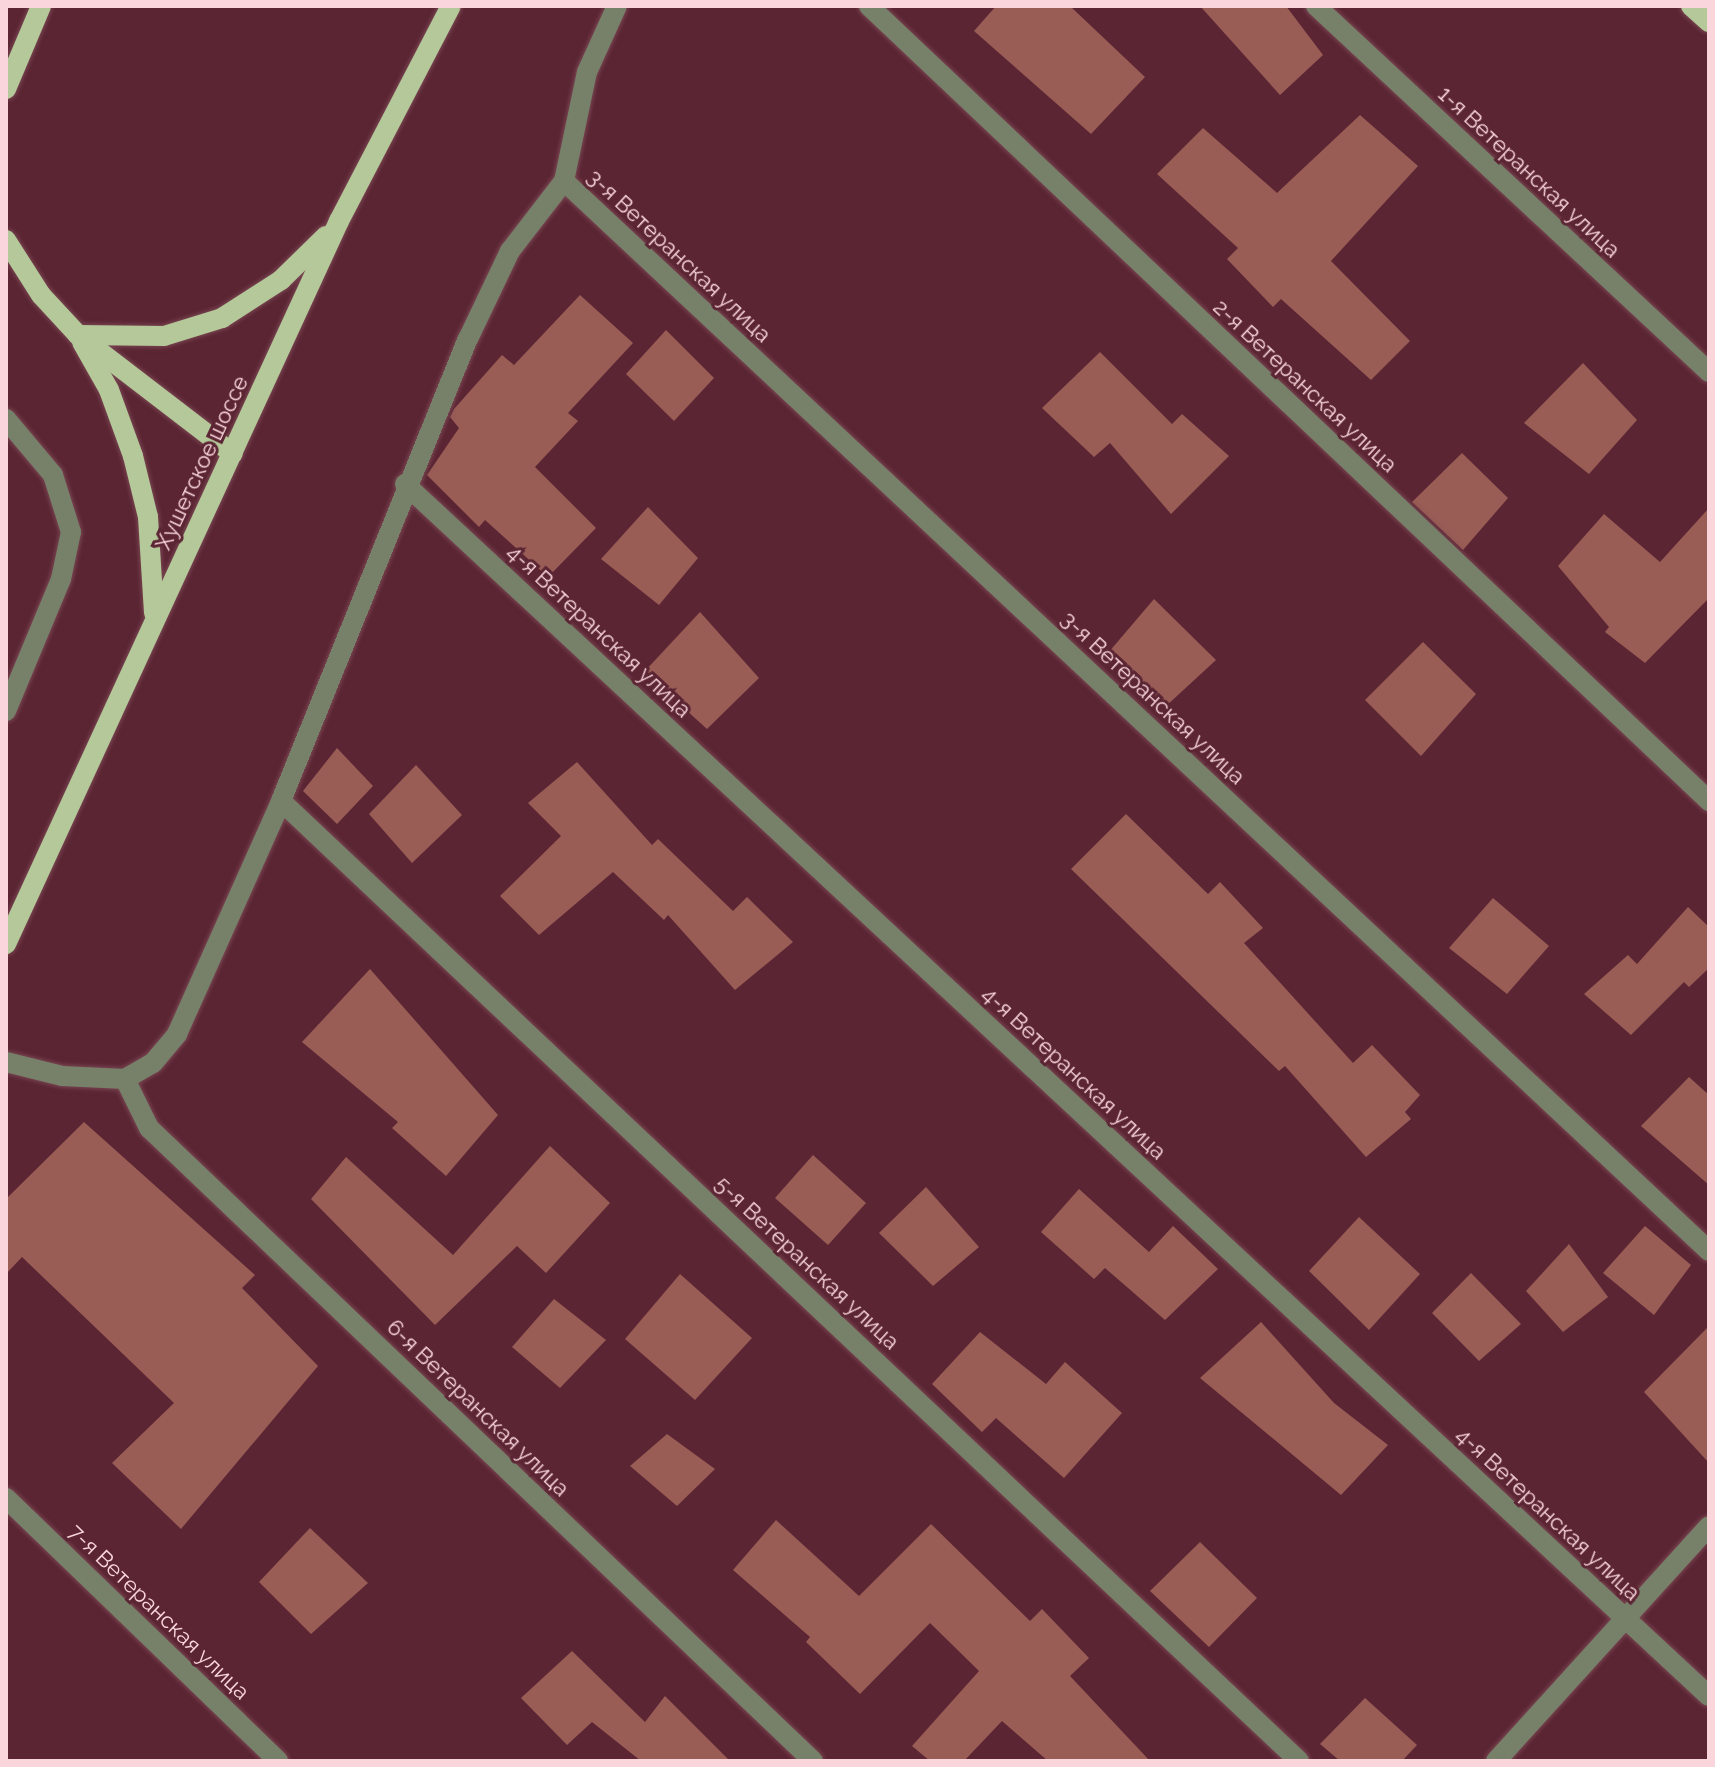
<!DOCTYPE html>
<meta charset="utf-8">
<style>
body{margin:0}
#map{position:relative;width:1715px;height:1767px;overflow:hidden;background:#5b2533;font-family:Raleway,sans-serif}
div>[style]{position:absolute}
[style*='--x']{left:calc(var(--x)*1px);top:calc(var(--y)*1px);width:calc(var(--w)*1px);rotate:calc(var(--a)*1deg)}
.building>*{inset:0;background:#995d56}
.roads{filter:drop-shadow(0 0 2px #784551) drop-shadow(0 0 2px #784551)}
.minor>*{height:20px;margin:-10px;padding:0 10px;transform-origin:10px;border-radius:10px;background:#77816a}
.major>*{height:20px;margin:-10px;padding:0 10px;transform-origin:10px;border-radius:10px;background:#b4c899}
span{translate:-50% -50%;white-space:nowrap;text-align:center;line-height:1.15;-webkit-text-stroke:6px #5b2533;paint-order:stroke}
.street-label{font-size:22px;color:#fad6dc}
.frame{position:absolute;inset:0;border:8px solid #fad6dc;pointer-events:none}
</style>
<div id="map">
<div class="building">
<div style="clip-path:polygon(996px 6px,1070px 6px,1145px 77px,1091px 134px,974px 31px)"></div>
<div style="clip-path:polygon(1200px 6px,1286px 6px,1323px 55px,1280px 95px)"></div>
<div style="clip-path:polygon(1360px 115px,1418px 166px,1331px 261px,1410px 341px,1371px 380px,1281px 299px,1273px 307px,1227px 259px,1238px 248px,1157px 174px,1203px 128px,1277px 193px)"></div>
<div style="clip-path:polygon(580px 295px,633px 343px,568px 413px,578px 421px,535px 467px,596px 528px,548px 577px,485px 520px,479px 527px,427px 475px,459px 428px,450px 417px,454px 409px,502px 355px,514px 365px)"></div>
<div style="clip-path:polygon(666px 330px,714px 378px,674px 421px,626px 374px)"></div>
<div style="clip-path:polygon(1100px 352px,1172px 424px,1182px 414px,1229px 456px,1171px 514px,1110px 443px,1094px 457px,1042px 408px)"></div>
<div style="clip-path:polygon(1583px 363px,1637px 420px,1589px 474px,1524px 423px)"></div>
<div style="clip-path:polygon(1462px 453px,1508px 498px,1463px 550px,1412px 502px)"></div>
<div style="clip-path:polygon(648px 507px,698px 558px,659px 605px,601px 559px)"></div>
<div style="clip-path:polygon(1709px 508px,1709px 598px,1645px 663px,1605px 632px,1609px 627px,1558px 566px,1604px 514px,1660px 562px)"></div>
<div style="clip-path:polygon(1154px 599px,1216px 660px,1165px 707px,1108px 653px)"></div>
<div style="clip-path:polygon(700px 612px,759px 678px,707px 729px,644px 672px)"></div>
<div style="clip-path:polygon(1423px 642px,1476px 694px,1421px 756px,1365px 700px)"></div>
<div style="clip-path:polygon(337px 748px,373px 786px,337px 824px,303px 791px)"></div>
<div style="clip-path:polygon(577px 762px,652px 845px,658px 839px,733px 911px,747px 897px,793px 942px,735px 990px,668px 915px,664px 920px,613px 872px,539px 935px,500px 896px,561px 836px,528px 803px)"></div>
<div style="clip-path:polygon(416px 765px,462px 815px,412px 863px,369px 814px)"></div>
<div style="clip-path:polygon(1126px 814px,1208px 894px,1220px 882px,1263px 928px,1244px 943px,1353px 1063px,1372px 1045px,1420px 1095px,1405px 1112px,1411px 1119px,1366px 1157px,1285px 1066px,1279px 1071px,1071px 869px)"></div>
<div style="clip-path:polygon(1493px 898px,1549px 946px,1507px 994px,1449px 948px)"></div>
<div style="clip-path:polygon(1688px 907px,1709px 927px,1709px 968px,1689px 987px,1684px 982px,1631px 1035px,1584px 994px,1628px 955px,1637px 964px)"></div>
<div style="clip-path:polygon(370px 969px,498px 1115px,446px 1176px,392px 1128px,398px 1122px,302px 1042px)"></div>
<div style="clip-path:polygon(1689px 1077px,1709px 1095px,1709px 1185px,1641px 1126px)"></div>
<div style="clip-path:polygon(84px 1122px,255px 1275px,242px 1288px,318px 1366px,181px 1529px,112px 1463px,174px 1403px,22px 1257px,6px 1274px,6px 1199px)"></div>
<div style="clip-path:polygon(550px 1146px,610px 1203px,546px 1273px,517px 1246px,435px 1325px,311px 1199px,346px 1157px,453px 1255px)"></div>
<div style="clip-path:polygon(813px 1155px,866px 1203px,828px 1245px,775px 1198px)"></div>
<div style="clip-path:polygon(926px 1187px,979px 1247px,933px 1286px,879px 1233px)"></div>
<div style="clip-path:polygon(1079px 1189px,1149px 1252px,1173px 1226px,1218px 1269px,1165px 1320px,1105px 1268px,1094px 1279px,1041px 1232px)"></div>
<div style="clip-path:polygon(1359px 1217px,1420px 1274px,1369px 1330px,1309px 1271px)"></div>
<div style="clip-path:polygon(1645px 1226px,1691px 1265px,1654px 1315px,1603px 1273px)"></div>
<div style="clip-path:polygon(1569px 1244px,1608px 1297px,1563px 1332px,1526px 1291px)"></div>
<div style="clip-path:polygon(1471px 1273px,1521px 1324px,1479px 1361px,1432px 1313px)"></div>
<div style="clip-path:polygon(680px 1274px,752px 1338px,695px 1400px,625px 1339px)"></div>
<div style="clip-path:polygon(554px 1299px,606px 1340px,560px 1388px,512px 1347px)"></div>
<div style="clip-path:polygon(1261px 1322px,1334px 1403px,1388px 1445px,1341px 1495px,1200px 1378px)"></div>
<div style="clip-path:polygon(1709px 1326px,1709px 1463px,1644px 1392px)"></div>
<div style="clip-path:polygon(980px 1332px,1046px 1384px,1065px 1362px,1122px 1413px,1064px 1478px,996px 1418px,982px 1432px,932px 1384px)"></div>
<div style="clip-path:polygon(667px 1434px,715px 1469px,677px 1506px,630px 1466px)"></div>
<div style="clip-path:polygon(776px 1520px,859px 1596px,931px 1524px,1030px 1621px,1042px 1609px,1089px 1658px,1070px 1676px,1150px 1761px,1048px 1761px,1002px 1721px,964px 1761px,930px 1761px,912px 1746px,979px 1671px,930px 1623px,860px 1694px,806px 1642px,810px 1637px,733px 1570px)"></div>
<div style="clip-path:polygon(310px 1528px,368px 1583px,311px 1634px,259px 1582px)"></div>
<div style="clip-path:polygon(1200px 1542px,1257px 1598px,1209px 1647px,1150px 1591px)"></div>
<div style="clip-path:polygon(572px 1651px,645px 1722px,665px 1696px,730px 1761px,641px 1761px,592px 1722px,567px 1745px,521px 1698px)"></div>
<div style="clip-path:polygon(1365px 1698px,1417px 1745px,1402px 1761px,1340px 1761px,1320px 1744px)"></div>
</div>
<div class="roads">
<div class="minor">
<div style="--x:869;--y:6;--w:1157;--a:43.42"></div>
<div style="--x:1316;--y:6;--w:537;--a:42.96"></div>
<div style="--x:564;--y:181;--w:1567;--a:43.06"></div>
<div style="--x:6;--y:419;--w:73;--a:50"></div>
<div style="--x:53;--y:475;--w:60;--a:72.5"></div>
<div style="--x:71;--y:532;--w:48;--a:102"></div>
<div style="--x:61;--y:579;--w:143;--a:112.6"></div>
<div style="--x:405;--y:484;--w:1780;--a:42.91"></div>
<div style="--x:281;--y:801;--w:1399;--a:43.32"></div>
<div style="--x:6;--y:1062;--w:58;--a:14"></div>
<div style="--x:62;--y:1076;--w:63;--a:2.7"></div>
<div style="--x:125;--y:1079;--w:32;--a:-30"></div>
<div style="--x:153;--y:1063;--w:38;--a:-50"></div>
<div style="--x:177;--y:1034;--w:255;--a:-65.9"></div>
<div style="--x:281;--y:801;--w:498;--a:-68"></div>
<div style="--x:468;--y:339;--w:98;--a:-64.5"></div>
<div style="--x:510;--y:251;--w:88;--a:-52.4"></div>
<div style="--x:564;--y:181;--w:111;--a:-78.1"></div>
<div style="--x:587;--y:72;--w:72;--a:-65.6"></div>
<div style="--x:125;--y:1079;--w:55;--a:63.9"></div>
<div style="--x:149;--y:1128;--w:917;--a:43.63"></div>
<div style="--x:6;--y:1498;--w:378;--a:44"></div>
<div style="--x:1496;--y:1761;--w:317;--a:-47.8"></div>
</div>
<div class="major">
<div style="--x:1691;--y:6;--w:24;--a:42"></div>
<div style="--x:6;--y:89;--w:90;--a:-67.1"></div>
<div style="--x:6;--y:240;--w:65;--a:57.5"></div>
<div style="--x:41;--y:295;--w:54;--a:47.2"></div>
<div style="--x:78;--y:335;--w:195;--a:37.5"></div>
<div style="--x:78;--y:335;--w:86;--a:0.7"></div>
<div style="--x:164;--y:336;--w:61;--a:-17.2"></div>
<div style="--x:222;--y:318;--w:70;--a:-32.8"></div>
<div style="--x:281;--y:280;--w:63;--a:-44.4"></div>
<div style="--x:82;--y:342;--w:55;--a:60.6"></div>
<div style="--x:109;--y:390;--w:70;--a:70"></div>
<div style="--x:133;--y:456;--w:63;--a:76.2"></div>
<div style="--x:148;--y:517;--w:96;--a:86.4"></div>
<div style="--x:6;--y:944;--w:796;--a:-65.27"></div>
<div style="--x:339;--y:221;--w:242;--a:-62.5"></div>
</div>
</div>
<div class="street-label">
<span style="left:1529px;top:172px;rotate:43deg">1-я Ветеранская улица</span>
<span style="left:679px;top:256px;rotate:43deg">3-я Ветеранская улица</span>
<span style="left:1305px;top:386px;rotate:43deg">2-я Ветеранская улица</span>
<span style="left:202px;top:463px;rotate:-65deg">Хушетское шоссе</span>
<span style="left:599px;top:631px;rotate:43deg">4-я Ветеранская улица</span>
<span style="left:1153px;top:698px;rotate:43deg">3-я Ветеранская улица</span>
<span style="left:1074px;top:1073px;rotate:43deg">4-я Ветеранская улица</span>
<span style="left:807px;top:1263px;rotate:43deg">5-я Ветеранская улица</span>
<span style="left:478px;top:1408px;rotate:44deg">6-я Ветеранская улица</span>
<span style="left:1548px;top:1514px;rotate:43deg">4-я Ветеранская улица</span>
<span style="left:159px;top:1612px;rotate:44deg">7-я Ветеранская улица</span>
</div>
<div class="frame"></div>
</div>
